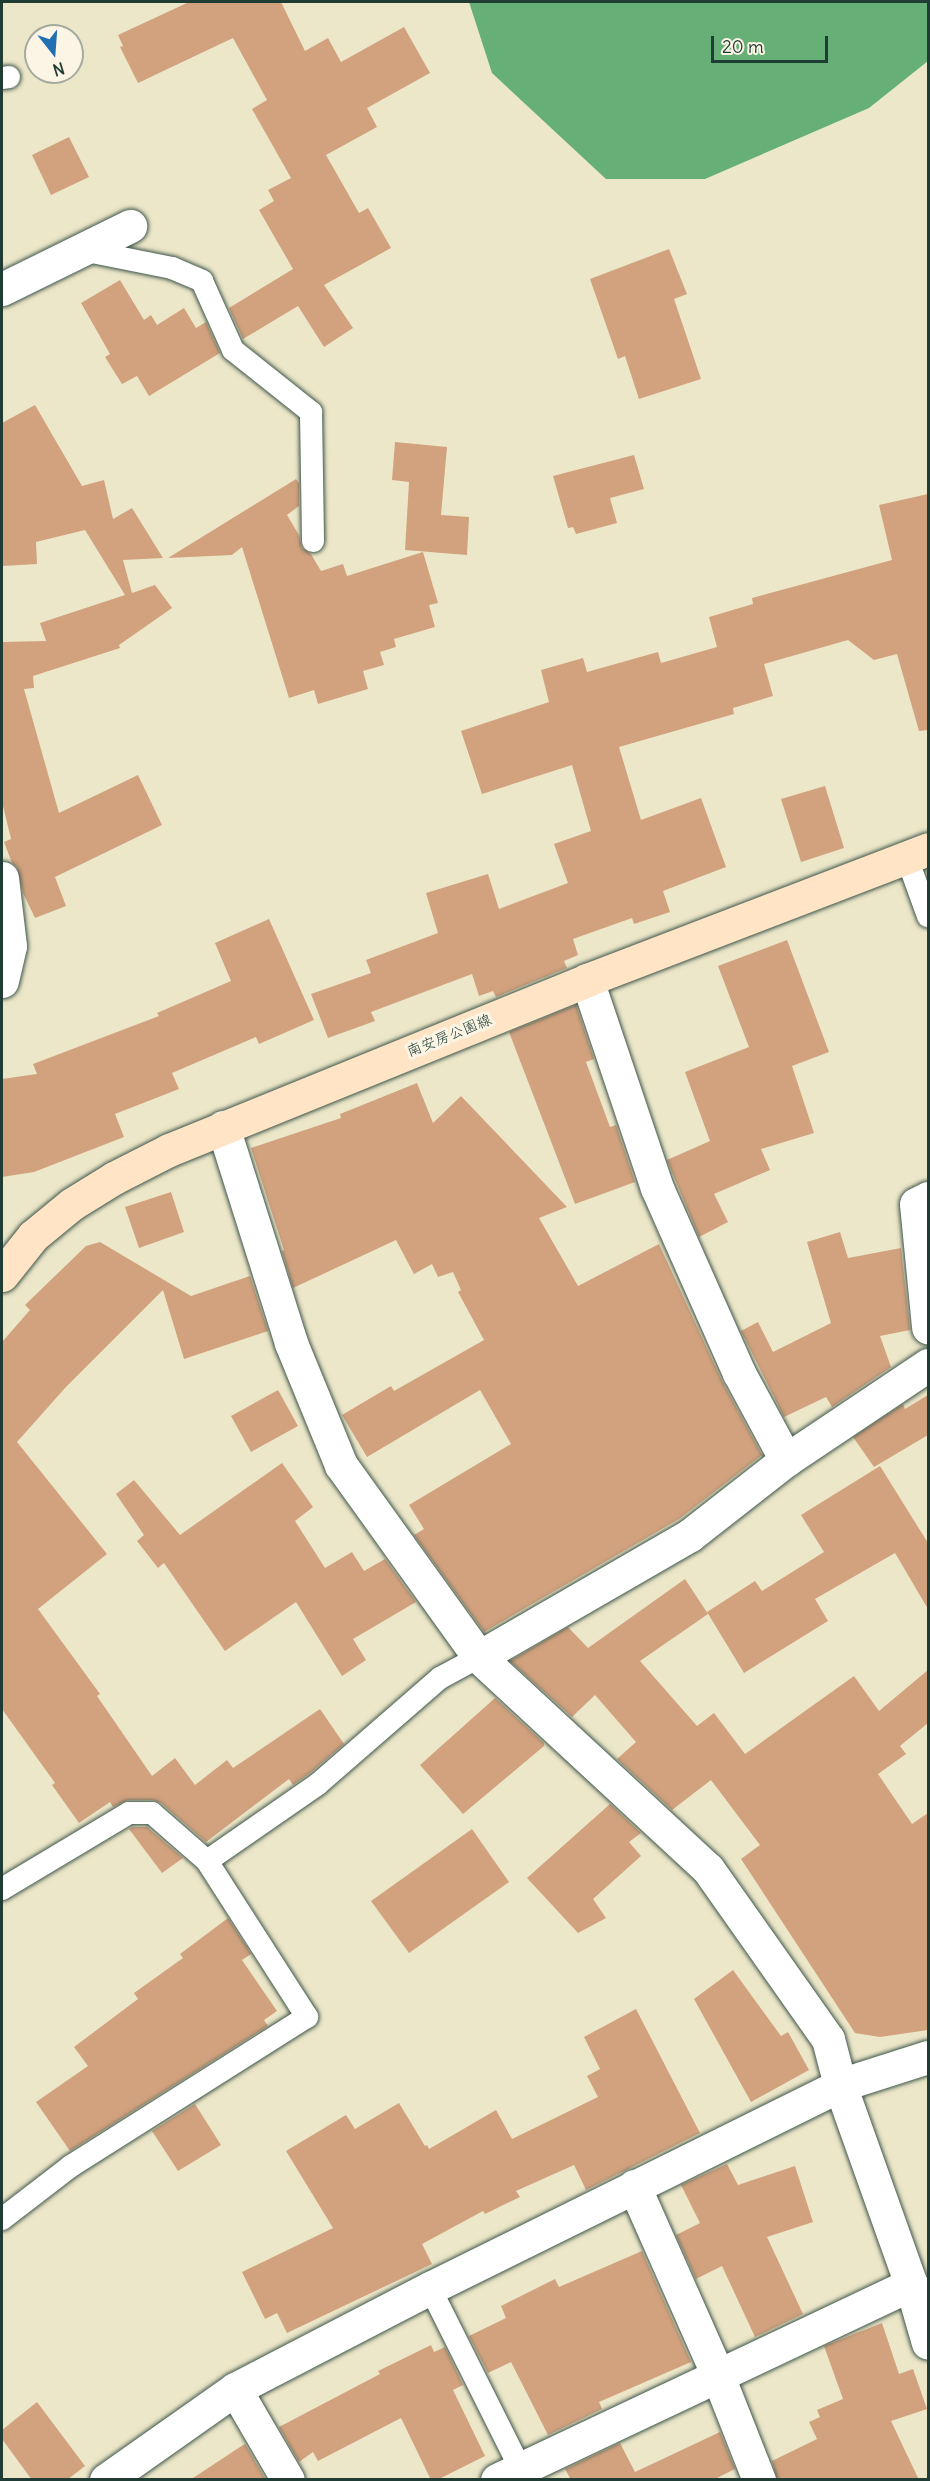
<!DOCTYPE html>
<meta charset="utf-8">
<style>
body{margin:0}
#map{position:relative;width:930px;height:2481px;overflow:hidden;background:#ede7c9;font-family:Delius,"Klee One",sans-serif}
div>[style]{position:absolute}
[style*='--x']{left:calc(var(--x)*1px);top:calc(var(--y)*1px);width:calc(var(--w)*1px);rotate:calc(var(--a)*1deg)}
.forest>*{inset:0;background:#66af77}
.building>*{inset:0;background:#d2a27f}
.roads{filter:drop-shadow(0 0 2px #3e564a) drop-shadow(0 0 2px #3e564a)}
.lane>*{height:22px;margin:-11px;padding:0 11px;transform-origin:11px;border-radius:11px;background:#fff}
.street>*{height:33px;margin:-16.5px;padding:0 16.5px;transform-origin:16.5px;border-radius:16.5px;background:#fff}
.secondary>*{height:33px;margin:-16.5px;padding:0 16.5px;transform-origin:16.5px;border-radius:16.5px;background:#ffe4c6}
span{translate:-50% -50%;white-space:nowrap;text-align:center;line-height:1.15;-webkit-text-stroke:6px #fcf5e5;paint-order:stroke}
.street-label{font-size:15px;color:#1f3d34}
.frame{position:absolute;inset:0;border:3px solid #1f3d34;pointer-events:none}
.north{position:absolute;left:24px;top:24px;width:60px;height:60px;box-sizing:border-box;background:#fcf5e5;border:2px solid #a4ab9e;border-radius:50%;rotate:163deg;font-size:16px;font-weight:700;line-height:24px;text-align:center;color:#1f3d34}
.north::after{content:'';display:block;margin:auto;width:21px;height:27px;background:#1f6fb2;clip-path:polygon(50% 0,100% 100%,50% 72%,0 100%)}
.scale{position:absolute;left:711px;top:36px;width:117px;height:27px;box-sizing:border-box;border:3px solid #1f3d34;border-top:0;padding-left:8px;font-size:18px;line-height:21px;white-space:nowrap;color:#1f3d34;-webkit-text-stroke:4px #fcf5e5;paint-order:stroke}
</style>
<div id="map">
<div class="forest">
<div style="clip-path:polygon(469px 2px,928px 2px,928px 61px,869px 108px,705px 179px,606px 179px,492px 73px)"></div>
</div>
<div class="building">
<div style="clip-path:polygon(189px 2px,281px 2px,305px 51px,328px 38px,341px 62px,404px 27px,430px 73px,367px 108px,377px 127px,326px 155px,359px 213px,368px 208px,391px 248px,324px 285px,353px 328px,324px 347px,298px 306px,243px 339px,229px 308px,293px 269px,259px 210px,274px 201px,268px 190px,291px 178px,252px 109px,267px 100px,233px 38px,138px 83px,120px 47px,123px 46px,118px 35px)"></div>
<div style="clip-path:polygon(69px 137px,89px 177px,51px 195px,32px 155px)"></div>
<div style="clip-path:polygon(669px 249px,687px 294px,674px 299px,701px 379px,639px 399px,625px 356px,618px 359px,590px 279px)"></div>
<div style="clip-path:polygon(120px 280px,144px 320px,151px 315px,157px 325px,184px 308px,196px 328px,206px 322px,220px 353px,149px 396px,137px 376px,122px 384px,105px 357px,110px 354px,81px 303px)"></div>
<div style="clip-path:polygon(35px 405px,82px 486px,104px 480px,113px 519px,132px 508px,163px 558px,123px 560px,132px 593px,155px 585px,172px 608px,119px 645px,120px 648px,33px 676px,34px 688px,24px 689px,59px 813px,138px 775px,162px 825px,55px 877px,66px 906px,35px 918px,23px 893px,17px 867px,12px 863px,4px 842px,11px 839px,2px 802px,2px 642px,46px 641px,40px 623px,125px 595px,85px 530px,36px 542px,37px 564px,2px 566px,2px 423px)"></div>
<div style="clip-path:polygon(395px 442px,447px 447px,441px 515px,469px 517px,467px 555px,405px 550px,409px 482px,392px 480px)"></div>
<div style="clip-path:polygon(634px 455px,644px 489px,610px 498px,617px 523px,576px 534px,573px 527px,568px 528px,553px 476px)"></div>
<div style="clip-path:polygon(296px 479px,299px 483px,299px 506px,287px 515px,299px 535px,302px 548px,311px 554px,321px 571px,343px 564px,347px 576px,423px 552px,438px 603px,429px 605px,435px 627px,394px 639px,396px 647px,380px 652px,384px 665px,363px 671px,368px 689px,318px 704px,314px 690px,289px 698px,242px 547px,232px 555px,168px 558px)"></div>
<div style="clip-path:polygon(928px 494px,928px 730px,919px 731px,897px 654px,874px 660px,848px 640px,764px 664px,773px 696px,733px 708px,734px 714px,619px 747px,641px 820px,701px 798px,726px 867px,663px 891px,670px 912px,634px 924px,632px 918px,573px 939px,578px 955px,564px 961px,567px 968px,496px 997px,493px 991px,479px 996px,472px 974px,371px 1012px,375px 1021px,328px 1038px,311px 994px,371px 973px,366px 960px,438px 933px,426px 893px,488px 874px,499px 909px,568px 883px,554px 844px,591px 831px,572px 765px,482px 794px,461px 731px,549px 702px,541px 670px,583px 658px,587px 672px,658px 652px,661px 663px,717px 647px,709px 617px,753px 604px,752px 598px,892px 560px,879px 505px)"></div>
<div style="clip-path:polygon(825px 786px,844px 848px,801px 862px,781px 799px)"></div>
<div style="clip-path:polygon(269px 919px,314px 1020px,259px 1044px,256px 1037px,172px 1073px,179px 1089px,115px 1114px,124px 1137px,34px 1172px,2px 1177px,2px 1079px,37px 1074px,33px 1064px,159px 1016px,157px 1013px,231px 981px,215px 943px)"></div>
<div style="clip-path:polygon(787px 940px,829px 1052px,792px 1066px,814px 1133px,761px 1149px,770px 1170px,714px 1194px,728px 1222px,699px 1237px,667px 1160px,710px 1141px,685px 1072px,749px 1047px,718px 966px)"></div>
<div style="clip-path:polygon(576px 1005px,594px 1059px,586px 1062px,610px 1127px,616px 1125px,635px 1182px,575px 1204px,509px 1032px)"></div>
<div style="clip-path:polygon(417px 1083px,433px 1123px,461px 1096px,567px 1207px,539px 1218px,578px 1286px,659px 1244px,722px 1381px,762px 1455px,679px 1519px,484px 1632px,414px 1535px,424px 1529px,409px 1505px,511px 1444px,480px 1390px,367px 1457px,342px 1415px,391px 1386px,394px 1391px,484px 1340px,458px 1292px,461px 1290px,453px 1272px,438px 1277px,432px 1264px,414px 1274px,396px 1240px,293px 1288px,282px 1251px,284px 1250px,251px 1148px,341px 1118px,340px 1114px)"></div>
<div style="clip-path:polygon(171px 1192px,184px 1232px,139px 1248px,125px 1207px)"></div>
<div style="clip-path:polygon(840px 1232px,848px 1258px,901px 1248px,910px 1330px,880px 1336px,891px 1367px,832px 1407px,826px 1397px,784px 1417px,741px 1331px,758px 1322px,773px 1352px,831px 1323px,807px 1242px)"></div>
<div style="clip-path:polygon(100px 1242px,191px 1296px,250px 1276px,268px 1331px,184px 1359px,163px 1290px,65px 1388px,17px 1442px,107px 1554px,38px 1609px,100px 1694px,97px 1696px,152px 1776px,175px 1758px,195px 1785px,227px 1760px,233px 1768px,320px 1709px,344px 1744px,310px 1773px,293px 1785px,289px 1779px,206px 1842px,161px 1803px,152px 1800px,128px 1800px,113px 1807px,110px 1802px,79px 1823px,52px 1785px,55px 1783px,2px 1709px,2px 1342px,30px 1310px,25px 1305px,86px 1246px)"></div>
<div style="clip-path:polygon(278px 1390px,298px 1426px,251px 1452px,231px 1416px)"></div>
<div style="clip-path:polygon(928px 1395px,928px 1435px,874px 1467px,853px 1437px,903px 1404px,905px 1409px)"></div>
<div style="clip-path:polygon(282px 1463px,313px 1507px,295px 1521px,325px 1568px,352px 1552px,364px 1571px,385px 1559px,416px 1602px,353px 1639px,366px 1660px,342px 1676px,296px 1602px,225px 1651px,164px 1563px,158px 1568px,137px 1541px,144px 1535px,116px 1494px,134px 1480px,180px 1535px)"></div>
<div style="clip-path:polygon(880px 1466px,928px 1543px,928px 1609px,895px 1553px,815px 1599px,828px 1621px,744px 1673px,707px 1612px,755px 1581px,762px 1591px,824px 1552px,801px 1515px)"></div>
<div style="clip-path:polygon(685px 1579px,708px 1614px,640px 1661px,697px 1726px,714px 1713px,745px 1754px,854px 1676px,879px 1711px,928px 1670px,928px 1723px,900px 1746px,906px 1754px,878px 1774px,912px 1824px,928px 1813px,928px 2030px,880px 2037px,855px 2033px,741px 1859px,760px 1845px,711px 1780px,672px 1810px,617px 1759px,636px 1742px,595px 1695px,572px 1717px,510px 1661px,568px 1627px,588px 1648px)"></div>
<div style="clip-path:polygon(495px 1698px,544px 1743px,544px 1746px,463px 1814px,420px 1765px)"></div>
<div style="clip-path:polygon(610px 1804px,641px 1833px,629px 1842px,641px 1856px,593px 1899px,606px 1918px,578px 1933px,527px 1878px)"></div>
<div style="clip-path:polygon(133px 1827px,147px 1827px,183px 1858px,162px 1873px,129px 1829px)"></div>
<div style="clip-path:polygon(472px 1829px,509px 1882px,409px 1953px,371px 1901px)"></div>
<div style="clip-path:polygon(228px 1918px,251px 1954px,242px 1960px,277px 2011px,264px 2020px,268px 2026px,70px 2151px,36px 2102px,88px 2066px,74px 2047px,138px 1999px,134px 1993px,183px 1958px,180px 1954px)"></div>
<div style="clip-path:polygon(733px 1970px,781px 2036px,788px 2032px,809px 2070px,751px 2102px,694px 1999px)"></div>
<div style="clip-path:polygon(636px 2009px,700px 2133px,586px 2190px,574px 2165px,516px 2191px,520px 2197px,485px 2214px,483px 2211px,422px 2244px,432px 2264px,287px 2333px,277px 2313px,265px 2319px,242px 2272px,333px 2228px,286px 2151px,346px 2115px,355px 2129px,399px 2103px,425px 2146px,427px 2145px,429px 2149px,496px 2110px,512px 2139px,598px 2097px,587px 2076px,600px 2069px,584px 2037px)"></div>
<div style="clip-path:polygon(195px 2104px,221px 2145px,178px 2171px,152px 2131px)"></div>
<div style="clip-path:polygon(727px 2164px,738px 2185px,795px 2166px,813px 2222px,767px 2237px,803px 2314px,755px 2337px,722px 2266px,696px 2279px,676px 2235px,700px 2223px,681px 2185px)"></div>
<div style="clip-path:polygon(642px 2251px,691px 2362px,599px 2402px,602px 2409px,548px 2435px,511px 2362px,488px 2373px,469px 2336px,506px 2318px,501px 2306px,555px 2279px,559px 2287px)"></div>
<div style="clip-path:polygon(882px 2323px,899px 2374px,913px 2369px,927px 2409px,891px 2421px,919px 2480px,777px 2480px,772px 2461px,817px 2439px,809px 2422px,820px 2417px,817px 2410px,843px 2399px,824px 2346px)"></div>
<div style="clip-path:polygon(431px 2345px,434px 2352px,445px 2347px,463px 2385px,453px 2390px,485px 2456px,437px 2480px,431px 2480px,401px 2418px,318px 2461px,313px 2452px,299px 2462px,279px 2427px,380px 2374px,378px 2371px)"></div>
<div style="clip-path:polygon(37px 2402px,85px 2466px,67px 2480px,32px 2480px,2px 2439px,2px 2430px)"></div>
<div style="clip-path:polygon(720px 2432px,735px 2469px,713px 2480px,571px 2480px,565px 2469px,620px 2443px,635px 2472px)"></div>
<div style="clip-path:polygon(245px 2444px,266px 2480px,190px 2480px,240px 2447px)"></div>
</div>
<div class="roads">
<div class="lane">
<div style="--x:2;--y:78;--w:7;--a:-8"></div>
<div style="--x:82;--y:250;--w:92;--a:11.3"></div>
<div style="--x:172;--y:268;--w:33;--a:23"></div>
<div style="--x:202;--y:281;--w:76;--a:65.8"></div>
<div style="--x:233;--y:350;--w:100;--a:38.5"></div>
<div style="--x:311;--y:412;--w:129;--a:89.1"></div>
<div style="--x:907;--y:858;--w:62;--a:70.1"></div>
<div style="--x:2;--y:1889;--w:148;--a:-30.9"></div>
<div style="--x:129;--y:1813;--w:23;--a:0"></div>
<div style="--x:152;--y:1813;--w:73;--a:41.1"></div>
<div style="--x:207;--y:1861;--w:135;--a:-34.7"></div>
<div style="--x:318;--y:1784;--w:162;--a:-41"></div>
<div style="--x:440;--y:1678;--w:44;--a:-28.3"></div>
<div style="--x:2;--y:2219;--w:87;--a:-37.5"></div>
<div style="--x:71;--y:2166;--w:279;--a:-32.3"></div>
<div style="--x:307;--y:2017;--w:185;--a:-122.7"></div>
<div style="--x:430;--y:2288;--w:215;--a:63.4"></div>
</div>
<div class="street">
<div style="--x:2;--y:289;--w:143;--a:-26.2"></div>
<div style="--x:2;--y:878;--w:68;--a:83.3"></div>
<div style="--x:10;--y:946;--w:36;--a:103"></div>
<div style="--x:587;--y:980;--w:219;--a:71.4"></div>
<div style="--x:657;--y:1188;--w:202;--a:66.1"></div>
<div style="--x:739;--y:1373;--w:99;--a:61.6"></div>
<div style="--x:223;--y:1127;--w:226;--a:72.5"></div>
<div style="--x:291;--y:1343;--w:132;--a:67.7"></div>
<div style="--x:341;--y:1465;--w:236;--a:54.3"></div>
<div style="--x:479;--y:1657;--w:312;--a:42.8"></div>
<div style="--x:708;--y:1869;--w:208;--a:54.8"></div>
<div style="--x:828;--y:2039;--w:48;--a:75.4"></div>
<div style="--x:840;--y:2085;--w:211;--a:70.4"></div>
<div style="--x:911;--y:2284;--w:61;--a:73.9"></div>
<div style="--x:928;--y:1198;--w:13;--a:153"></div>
<div style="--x:916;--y:1204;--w:124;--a:84.4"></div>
<div style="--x:479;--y:1657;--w:244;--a:-30"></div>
<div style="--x:690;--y:1535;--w:122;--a:-38"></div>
<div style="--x:786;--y:1460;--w:171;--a:-33.8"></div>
<div style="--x:634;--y:2186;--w:208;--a:66.1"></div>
<div style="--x:718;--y:2376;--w:112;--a:68.5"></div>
<div style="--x:235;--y:2389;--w:105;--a:59.8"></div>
<div style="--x:106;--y:2480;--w:158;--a:-35.2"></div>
<div style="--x:235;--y:2389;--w:220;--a:-27.4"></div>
<div style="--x:430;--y:2288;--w:458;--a:-26.3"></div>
<div style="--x:840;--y:2085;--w:92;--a:-17.7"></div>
<div style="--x:497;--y:2480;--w:458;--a:-25.3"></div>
</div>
<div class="secondary">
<div style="--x:2;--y:1275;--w:50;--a:-51.5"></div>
<div style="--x:33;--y:1236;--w:50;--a:-39.4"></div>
<div style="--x:72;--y:1204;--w:49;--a:-31.8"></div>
<div style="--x:114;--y:1178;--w:62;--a:-27"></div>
<div style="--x:169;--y:1150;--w:451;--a:-22.1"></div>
<div style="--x:587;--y:980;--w:365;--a:-21"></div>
</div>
</div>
<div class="street-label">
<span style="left:449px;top:1035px;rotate:-22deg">南安房公園線</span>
</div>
<div class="frame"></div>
<div class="north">N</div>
<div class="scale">20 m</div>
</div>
